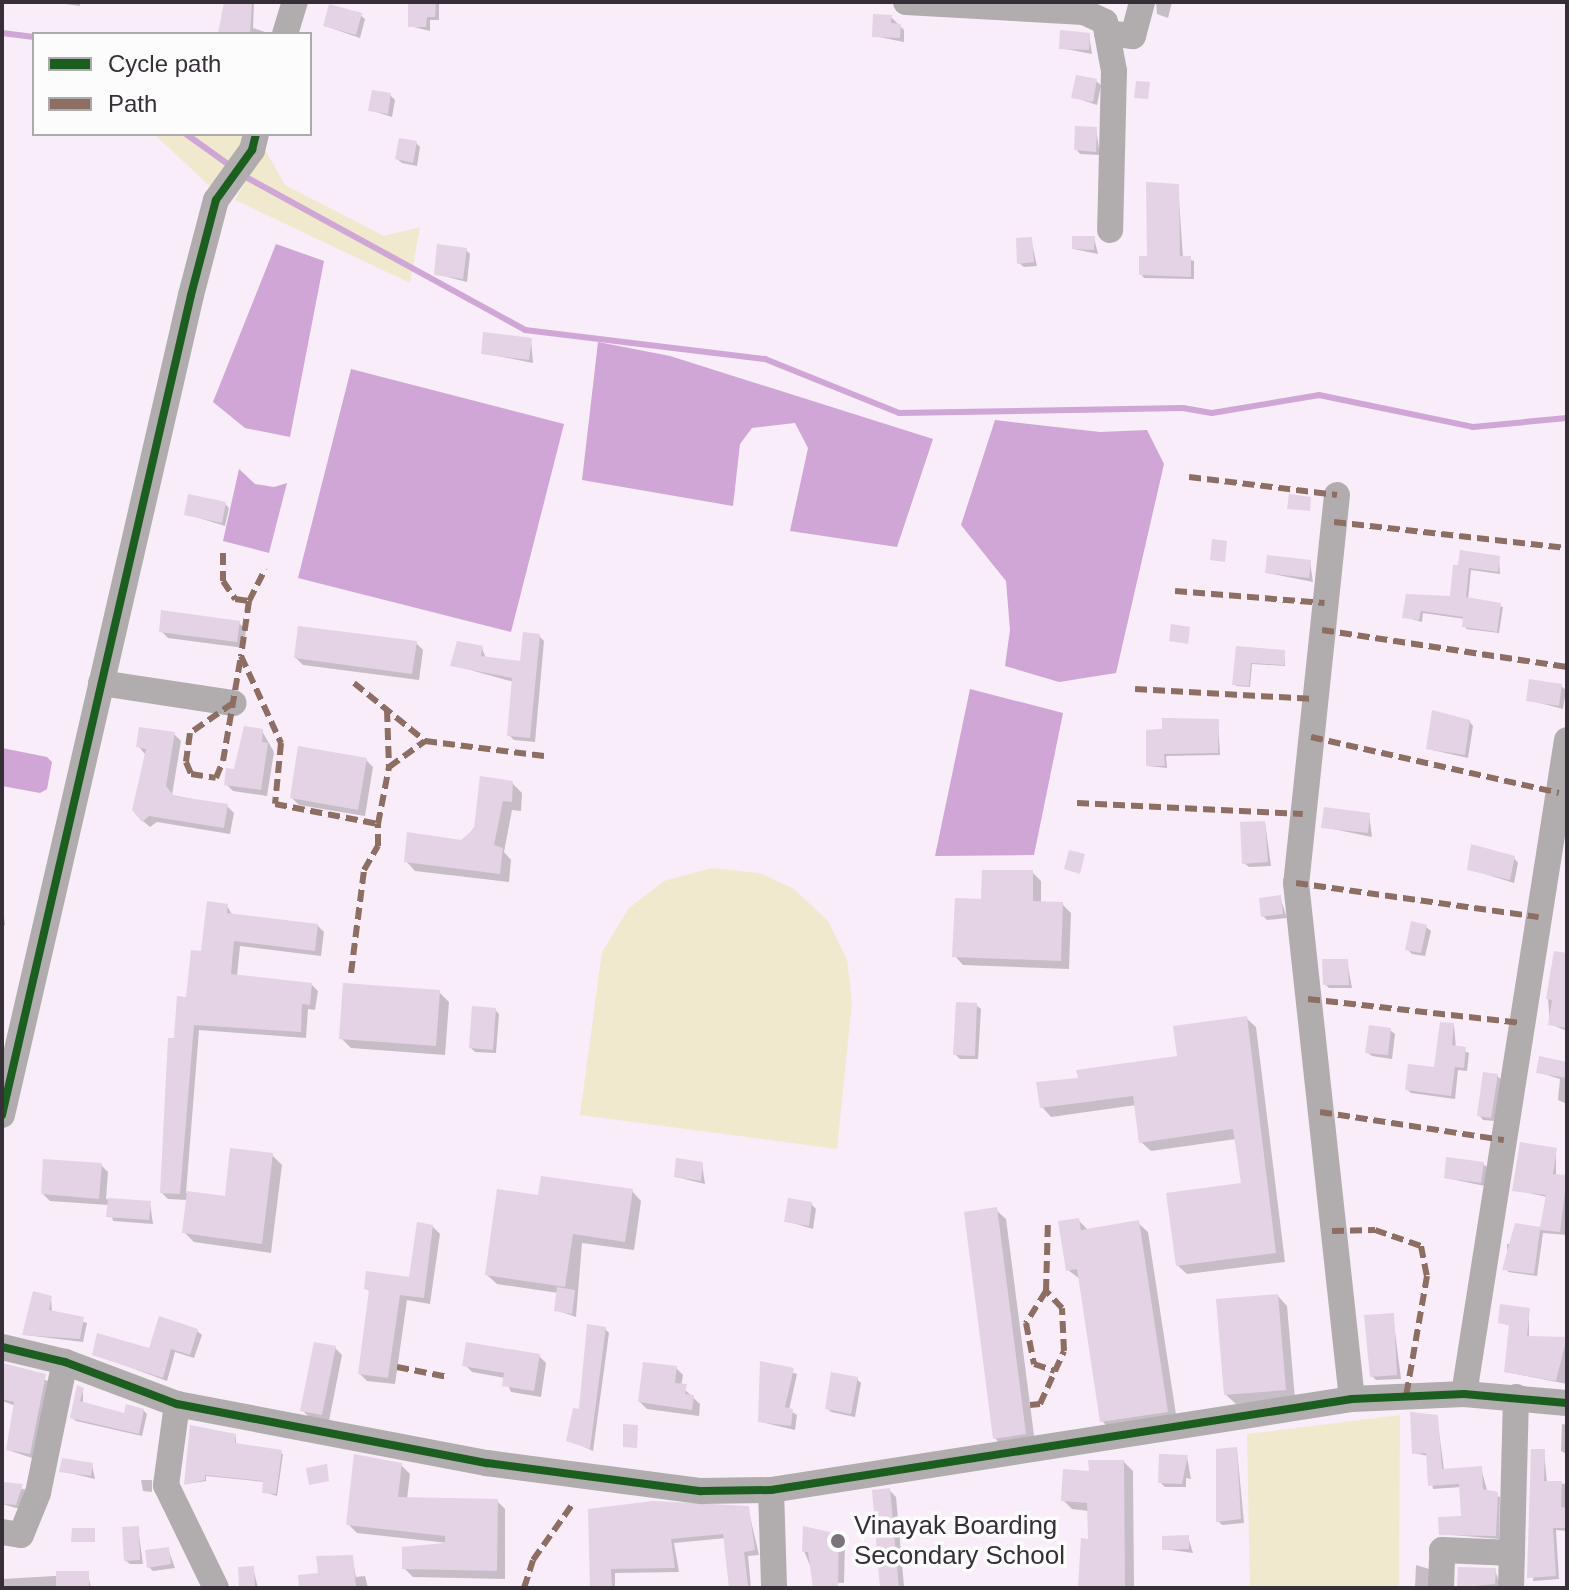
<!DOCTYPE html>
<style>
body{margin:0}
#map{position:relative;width:1569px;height:1590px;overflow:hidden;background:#f8edf9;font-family:Helvetica,sans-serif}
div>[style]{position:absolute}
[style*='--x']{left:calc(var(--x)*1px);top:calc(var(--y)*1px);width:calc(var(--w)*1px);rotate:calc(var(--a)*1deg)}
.green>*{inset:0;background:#f0e9ce}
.water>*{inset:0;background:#cfa6d5}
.shadow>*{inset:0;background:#0003}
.stream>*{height:6px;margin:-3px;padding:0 3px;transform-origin:3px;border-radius:3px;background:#cfa6d5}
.building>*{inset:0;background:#e3d3e5}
.minor>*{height:26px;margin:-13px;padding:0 13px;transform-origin:13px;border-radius:13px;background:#b1adae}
.quiet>*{height:6px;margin-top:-3px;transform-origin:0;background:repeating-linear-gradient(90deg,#8d6e63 0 12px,transparent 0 18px)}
.cycleway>*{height:8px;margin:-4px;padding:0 4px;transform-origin:4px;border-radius:4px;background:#1b5e20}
.dots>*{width:22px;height:22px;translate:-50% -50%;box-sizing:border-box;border:4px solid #fcfcfc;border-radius:50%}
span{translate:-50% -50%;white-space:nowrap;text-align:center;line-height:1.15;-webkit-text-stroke:7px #fcfcfc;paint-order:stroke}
.poi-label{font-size:26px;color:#372f38}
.left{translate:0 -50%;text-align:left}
.frame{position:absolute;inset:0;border:4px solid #372f38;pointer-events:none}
.legend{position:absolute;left:32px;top:32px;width:280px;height:104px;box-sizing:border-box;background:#fcfcfc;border:2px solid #adaaae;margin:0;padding:10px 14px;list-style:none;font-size:24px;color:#372f38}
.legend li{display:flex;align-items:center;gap:16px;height:40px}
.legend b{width:40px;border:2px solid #adaaae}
</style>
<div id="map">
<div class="green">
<div style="clip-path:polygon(154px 134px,241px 134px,245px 136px,213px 189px)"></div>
<div style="clip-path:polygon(264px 148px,285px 185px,384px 236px,420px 227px,410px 283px,235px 200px)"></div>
<div style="clip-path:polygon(712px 868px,759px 873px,794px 889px,828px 921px,847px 960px,852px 1002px,837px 1149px,580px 1115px,602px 952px,629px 908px,664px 881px)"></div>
<div style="clip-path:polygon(1400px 1415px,1399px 1588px,1250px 1588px,1247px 1434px)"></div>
</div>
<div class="water">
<div style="clip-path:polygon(276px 244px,324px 261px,290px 437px,245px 428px,213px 402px)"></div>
<div style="clip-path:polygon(598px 342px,670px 356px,933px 439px,897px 547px,790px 531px,808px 448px,795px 423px,752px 428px,740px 444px,733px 506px,582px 480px)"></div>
<div style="clip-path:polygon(351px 369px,564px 424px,511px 632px,298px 578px)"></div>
<div style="clip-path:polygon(995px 420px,1100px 432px,1147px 430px,1164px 464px,1116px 673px,1059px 682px,1005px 666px,1010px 630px,1006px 581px,961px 525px)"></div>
<div style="clip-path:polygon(239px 469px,255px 484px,274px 487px,287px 483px,269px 553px,223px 541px)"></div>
<div style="clip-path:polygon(970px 689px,1063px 713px,1034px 855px,935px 856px)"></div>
<div style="clip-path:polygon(2px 748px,47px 757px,52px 762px,47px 789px,40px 793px,2px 786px)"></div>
</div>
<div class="shadow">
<div style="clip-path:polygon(51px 2px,80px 2px,80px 6px)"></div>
<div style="clip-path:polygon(226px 2px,254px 2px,253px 28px,271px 34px,221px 34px)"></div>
<div style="clip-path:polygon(410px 2px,439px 2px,439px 20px,430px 20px,430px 31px,410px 26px)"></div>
<div style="clip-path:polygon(1156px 2px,1172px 2px,1168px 18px,1157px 14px)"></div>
<div style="clip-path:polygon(360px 15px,365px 19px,360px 38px,325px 26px)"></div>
<div style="clip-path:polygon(891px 17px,904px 30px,904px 42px,874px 36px)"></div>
<div style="clip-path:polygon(1089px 35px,1092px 54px,1061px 48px)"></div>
<div style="clip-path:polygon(1096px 81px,1101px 85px,1097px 105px,1073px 97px)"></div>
<div style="clip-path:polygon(390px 95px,395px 100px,392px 117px,370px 110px)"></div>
<div style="clip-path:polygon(1096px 129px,1100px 155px,1080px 154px,1076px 149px)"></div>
<div style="clip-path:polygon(416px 143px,420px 147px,417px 166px,402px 163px,397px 159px)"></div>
<div style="clip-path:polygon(1178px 186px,1183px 258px,1194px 261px,1194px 279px,1144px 278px,1141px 274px)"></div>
<div style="clip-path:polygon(1094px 238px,1098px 254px,1074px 249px)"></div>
<div style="clip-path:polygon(1031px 239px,1037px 266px,1024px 267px,1019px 263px)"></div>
<div style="clip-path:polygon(466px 250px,470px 254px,467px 282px,436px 274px)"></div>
<div style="clip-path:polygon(531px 340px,533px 363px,483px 353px)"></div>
<div style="clip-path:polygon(225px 504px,229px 508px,225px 526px,186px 514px)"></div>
<div style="clip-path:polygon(1499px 558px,1500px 574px,1471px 570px,1468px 600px,1503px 607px,1499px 633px,1466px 629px,1465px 619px,1423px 613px,1422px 622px,1404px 617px,1452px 598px,1454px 567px)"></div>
<div style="clip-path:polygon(1310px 562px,1313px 582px,1267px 573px)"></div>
<div style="clip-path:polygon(239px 623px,246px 630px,244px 648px,168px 638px,161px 631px)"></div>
<div style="clip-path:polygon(539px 636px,544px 641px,535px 742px,514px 740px,509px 735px,514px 682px,452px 665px,482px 648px,486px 659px,521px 663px)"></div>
<div style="clip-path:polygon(416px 643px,423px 650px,419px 680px,303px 665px,296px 658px)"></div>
<div style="clip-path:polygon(1237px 648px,1284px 652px,1285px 666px,1252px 664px,1250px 687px,1236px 686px)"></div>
<div style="clip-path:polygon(1561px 686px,1566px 690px,1563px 709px,1528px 700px)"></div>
<div style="clip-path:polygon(1218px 721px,1220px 755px,1166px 756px,1167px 768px,1148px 766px,1148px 732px)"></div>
<div style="clip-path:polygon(1469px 721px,1473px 726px,1468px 758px,1428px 749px)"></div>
<div style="clip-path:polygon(262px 731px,274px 752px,267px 796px,233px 791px,226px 784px)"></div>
<div style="clip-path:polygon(174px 734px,181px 741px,172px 795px,227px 806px,234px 813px,230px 834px,157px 822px,150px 827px,143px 821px,145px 754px,138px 746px)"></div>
<div style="clip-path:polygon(366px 760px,373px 767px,365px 816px,299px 805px,292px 798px)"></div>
<div style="clip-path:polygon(512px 783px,522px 793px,521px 811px,512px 810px,504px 852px,511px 860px,509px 882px,415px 871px,406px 861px,462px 842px)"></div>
<div style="clip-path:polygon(1369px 815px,1372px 837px,1323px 827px)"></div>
<div style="clip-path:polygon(1265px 823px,1271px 866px,1249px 867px,1244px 863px)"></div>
<div style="clip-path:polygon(1514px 858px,1518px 863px,1514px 883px,1469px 869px)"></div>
<div style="clip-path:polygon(1032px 872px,1041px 881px,1041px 903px,1062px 904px,1071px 913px,1069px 969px,963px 965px,955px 956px,983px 901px)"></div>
<div style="clip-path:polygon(1280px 897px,1287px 918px,1267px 920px,1263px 916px)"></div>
<div style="clip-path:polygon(2px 902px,5px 925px,2px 926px)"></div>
<div style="clip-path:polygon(227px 906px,233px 916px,318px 926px,324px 932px,321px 956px,240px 946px,237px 976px,312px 985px,318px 991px,315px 1010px,308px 1009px,306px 1038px,199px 1030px,186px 1193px,226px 1198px,272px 1155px,282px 1165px,271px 1253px,194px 1242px,184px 1232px,188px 1200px,168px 1199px,162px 1193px,176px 1041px,202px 953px)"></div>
<div style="clip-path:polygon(1426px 927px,1431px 931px,1425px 956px,1412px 954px,1407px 949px)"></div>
<div style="clip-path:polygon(1567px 956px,1567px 1031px,1550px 1024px,1548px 998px)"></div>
<div style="clip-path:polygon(1347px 961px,1352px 988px,1329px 988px,1325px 984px)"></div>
<div style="clip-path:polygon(439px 992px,449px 1002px,445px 1055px,351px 1048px,341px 1038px)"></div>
<div style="clip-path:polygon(976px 1005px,981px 1009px,978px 1059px,960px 1059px,955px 1054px)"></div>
<div style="clip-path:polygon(495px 1010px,499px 1014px,496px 1053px,475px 1052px,471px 1048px)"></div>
<div style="clip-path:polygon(1246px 1018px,1256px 1027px,1285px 1262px,1187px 1274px,1177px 1265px,1243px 1185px,1236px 1139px,1151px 1151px,1141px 1142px,1136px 1105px,1051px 1117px,1042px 1107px,1080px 1079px,1179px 1057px)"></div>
<div style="clip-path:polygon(1454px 1025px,1456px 1048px,1469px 1053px,1467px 1071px,1458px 1070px,1455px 1099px,1411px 1093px,1407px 1089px,1435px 1069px)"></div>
<div style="clip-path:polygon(1390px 1030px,1395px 1034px,1392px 1059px,1372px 1056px,1367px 1052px)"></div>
<div style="clip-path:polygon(1567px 1064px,1567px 1104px,1558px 1100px,1560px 1079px,1538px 1072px)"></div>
<div style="clip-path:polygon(1497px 1076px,1502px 1080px,1495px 1121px,1483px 1120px,1479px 1115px)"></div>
<div style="clip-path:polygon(1556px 1150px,1556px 1176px,1567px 1178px,1567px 1235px,1543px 1233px,1537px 1276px,1508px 1272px,1507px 1244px,1515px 1245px,1516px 1225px,1542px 1230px,1547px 1197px,1514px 1190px)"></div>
<div style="clip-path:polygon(702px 1164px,705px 1184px,676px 1177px)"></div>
<div style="clip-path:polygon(1483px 1164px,1488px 1168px,1485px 1186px,1446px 1178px)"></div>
<div style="clip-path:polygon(101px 1165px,108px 1172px,106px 1199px,150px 1203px,153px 1224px,113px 1221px,109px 1205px,50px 1201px,43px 1194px)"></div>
<div style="clip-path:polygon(632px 1191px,641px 1201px,634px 1250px,582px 1243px,576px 1317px,556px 1310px,558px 1293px,497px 1284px,487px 1275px,540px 1197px)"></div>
<div style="clip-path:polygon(811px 1204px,816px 1209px,813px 1229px,786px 1221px)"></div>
<div style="clip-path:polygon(996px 1210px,1006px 1219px,1035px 1443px,1004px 1448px,995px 1438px)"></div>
<div style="clip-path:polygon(1078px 1220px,1089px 1231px,1138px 1223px,1148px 1232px,1177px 1421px,1112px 1431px,1102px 1421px,1080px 1279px,1068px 1270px)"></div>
<div style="clip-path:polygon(432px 1226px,440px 1234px,430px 1304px,407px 1300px,395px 1384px,367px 1381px,360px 1374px,371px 1293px,366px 1288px,411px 1279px)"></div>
<div style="clip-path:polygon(1278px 1296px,1287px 1306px,1295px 1399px,1236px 1404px,1226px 1395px)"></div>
<div style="clip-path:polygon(51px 1298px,52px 1313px,87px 1323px,83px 1342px,25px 1335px)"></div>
<div style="clip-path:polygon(1529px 1310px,1529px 1338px,1567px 1339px,1567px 1384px,1506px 1372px,1511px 1326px,1501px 1323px)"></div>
<div style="clip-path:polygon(1393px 1316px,1401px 1379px,1376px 1380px,1372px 1376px)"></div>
<div style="clip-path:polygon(605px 1329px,609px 1333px,593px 1451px,569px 1440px)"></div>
<div style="clip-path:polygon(197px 1331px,202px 1335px,194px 1358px,175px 1352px,167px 1381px,94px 1354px,150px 1350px)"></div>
<div style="clip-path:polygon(335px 1348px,342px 1355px,329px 1421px,310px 1418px,303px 1411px)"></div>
<div style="clip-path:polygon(539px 1356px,546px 1363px,541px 1397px,511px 1392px,505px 1378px,472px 1372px,465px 1365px)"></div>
<div style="clip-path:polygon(762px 1363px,797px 1374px,789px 1410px,797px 1415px,795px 1430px,761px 1422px)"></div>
<div style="clip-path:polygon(2px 1364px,51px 1382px,35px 1459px,8px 1450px,16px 1406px,2px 1401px)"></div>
<div style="clip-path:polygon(676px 1368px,683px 1375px,681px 1386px,700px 1404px,699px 1416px,647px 1409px,640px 1402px)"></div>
<div style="clip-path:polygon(857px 1379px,861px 1383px,855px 1417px,831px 1412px,827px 1408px)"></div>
<div style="clip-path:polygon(83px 1389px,83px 1404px,126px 1416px,143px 1410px,147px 1414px,142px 1436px,76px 1421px,72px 1417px)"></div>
<div style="clip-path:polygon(1437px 1417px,1444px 1470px,1481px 1468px,1488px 1494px,1500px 1497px,1499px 1539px,1441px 1534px,1463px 1518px,1461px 1487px,1433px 1489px,1428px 1456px,1414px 1453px)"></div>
<div style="clip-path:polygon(1562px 1424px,1567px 1425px,1567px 1454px,1561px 1451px)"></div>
<div style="clip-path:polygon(236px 1436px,236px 1445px,283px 1454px,277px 1496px,264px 1492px,265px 1482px,206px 1476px,206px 1481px,186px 1484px)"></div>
<div style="clip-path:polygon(1237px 1449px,1244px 1523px,1222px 1525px,1218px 1521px)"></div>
<div style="clip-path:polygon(1544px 1451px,1547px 1483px,1567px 1484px,1567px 1531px,1556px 1530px,1559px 1579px,1533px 1581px)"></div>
<div style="clip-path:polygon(1187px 1457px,1191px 1479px,1186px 1478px,1186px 1487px,1165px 1487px,1160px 1482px)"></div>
<div style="clip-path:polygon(1124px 1462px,1133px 1471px,1134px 1588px,1080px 1588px,1091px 1541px,1089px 1511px,1072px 1509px,1063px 1500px,1091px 1474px)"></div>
<div style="clip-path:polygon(92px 1465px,95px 1479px,61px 1471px)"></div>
<div style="clip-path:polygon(401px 1465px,410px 1474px,407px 1499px,497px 1501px,505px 1509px,505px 1579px,413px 1577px,404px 1568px,448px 1543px,357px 1533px,348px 1524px)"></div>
<div style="clip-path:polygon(141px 1480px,152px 1480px,152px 1492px,143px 1491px)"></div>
<div style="clip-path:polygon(2px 1484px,27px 1490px,20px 1509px,2px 1504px)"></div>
<div style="clip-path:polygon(889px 1490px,896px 1497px,904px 1586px,889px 1586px)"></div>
<div style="clip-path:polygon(748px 1508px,759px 1555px,748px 1556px,751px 1588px,731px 1588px,726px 1538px,674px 1543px,679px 1572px,615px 1573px,615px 1588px,592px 1588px,590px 1511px)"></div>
<div style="clip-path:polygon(138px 1528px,143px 1564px,130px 1564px,125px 1560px)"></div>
<div style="clip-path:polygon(838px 1535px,845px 1543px,844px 1583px,817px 1582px,804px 1551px)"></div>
<div style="clip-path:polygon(1188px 1537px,1193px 1553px,1164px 1549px)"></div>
<div style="clip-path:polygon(168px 1549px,175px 1568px,153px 1571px,149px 1567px)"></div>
<div style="clip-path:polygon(352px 1557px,356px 1577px,365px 1576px,368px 1588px,301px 1588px)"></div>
<div style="clip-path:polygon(1416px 1565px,1429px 1569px,1429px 1588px,1415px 1588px)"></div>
<div style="clip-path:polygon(253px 1568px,258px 1588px,242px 1588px)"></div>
<div style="clip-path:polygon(1460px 1569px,1495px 1570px,1501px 1588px,1459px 1588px)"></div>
<div style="clip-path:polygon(88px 1574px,91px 1588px,3px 1588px,3px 1579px)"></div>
</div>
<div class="stream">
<div style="--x:2;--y:33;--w:32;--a:7"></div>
<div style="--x:186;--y:134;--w:57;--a:35.7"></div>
<div style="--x:244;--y:176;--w:320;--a:28.7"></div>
<div style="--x:525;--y:330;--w:242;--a:6.9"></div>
<div style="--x:765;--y:359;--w:144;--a:21.9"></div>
<div style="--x:899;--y:413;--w:284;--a:-1"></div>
<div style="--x:1183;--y:408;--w:29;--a:10"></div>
<div style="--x:1212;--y:413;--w:109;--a:-9.5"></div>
<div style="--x:1319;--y:395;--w:157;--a:11.7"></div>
<div style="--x:1473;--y:427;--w:94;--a:-5.5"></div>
</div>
<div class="building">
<div style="clip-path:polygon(224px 2px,252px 2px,250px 34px,218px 34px)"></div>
<div style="clip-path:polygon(408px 2px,436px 2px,435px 17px,427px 17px,426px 27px,408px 27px)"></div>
<div style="clip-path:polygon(329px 4px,362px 13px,356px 35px,323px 26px)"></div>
<div style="clip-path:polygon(873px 14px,892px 15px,891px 23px,901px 24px,900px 38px,872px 37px)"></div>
<div style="clip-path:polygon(1060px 30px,1090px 33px,1089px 50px,1059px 49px)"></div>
<div style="clip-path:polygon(1076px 75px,1097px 79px,1093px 102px,1071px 98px)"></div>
<div style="clip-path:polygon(1136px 81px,1150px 82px,1148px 99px,1134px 98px)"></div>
<div style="clip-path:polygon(372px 90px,391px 93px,388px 114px,368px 111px)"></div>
<div style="clip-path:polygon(1075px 126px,1097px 127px,1096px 152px,1074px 150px)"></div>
<div style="clip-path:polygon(399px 138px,417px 141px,413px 163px,395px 159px)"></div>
<div style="clip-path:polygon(1146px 182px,1179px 184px,1180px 256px,1191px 256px,1191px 277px,1139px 275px,1139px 256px,1147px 256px)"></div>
<div style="clip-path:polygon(1072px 236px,1095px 236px,1094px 250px,1072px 249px)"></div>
<div style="clip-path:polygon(1032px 237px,1034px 262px,1017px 264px,1016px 238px)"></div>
<div style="clip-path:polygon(437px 244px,467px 248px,463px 279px,434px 275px)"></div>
<div style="clip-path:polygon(483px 332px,532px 338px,529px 360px,481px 354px)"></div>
<div style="clip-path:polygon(188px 494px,226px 502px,222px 523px,184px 515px)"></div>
<div style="clip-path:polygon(1289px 494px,1311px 497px,1310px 511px,1287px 509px)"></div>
<div style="clip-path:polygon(1212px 539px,1227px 541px,1225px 562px,1210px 560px)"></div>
<div style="clip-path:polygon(1460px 550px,1500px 556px,1498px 572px,1469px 568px,1466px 597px,1501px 603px,1497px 632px,1462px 627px,1463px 617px,1421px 611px,1419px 620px,1402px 618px,1406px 594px,1450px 596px,1453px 565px,1458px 565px)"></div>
<div style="clip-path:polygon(1267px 555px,1311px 560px,1309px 578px,1265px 573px)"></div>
<div style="clip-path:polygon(161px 610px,240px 621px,237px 642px,159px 632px)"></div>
<div style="clip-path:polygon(1171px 624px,1190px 627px,1188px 644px,1169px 641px)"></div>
<div style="clip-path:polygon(298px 626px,417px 641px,412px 674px,294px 658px)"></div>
<div style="clip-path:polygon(523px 632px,540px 634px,530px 738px,507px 736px,512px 678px,450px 666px,457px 641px,483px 646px,481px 656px,520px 661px)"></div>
<div style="clip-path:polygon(1236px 646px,1285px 650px,1284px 665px,1251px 663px,1249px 686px,1232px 685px)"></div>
<div style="clip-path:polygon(1529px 679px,1562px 684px,1559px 706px,1526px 701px)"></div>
<div style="clip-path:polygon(1432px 710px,1470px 720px,1465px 755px,1426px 749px)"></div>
<div style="clip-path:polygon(1162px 718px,1219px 719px,1218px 753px,1164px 754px,1165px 766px,1146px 766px,1146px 730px,1162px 729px)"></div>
<div style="clip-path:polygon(244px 726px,263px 729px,262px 742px,268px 743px,261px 790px,224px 785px,226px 768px,234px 769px)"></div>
<div style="clip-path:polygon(139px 727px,175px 732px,166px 786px,174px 796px,228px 804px,224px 828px,149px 816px,142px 822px,132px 810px,146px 749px,136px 747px)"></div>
<div style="clip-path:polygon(298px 746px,367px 758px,358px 810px,290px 798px)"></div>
<div style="clip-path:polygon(480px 776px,513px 781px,512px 802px,503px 801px,494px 845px,503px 848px,500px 874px,404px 862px,407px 832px,461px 840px,474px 829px)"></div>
<div style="clip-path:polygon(1324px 807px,1370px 813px,1368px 833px,1321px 828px)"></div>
<div style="clip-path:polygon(1265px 821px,1268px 862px,1242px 864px,1240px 822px)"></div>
<div style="clip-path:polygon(1471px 844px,1515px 856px,1510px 880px,1467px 870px)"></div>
<div style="clip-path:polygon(1069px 850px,1085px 854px,1080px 874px,1064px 869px)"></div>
<div style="clip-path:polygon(982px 870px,1033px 870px,1033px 901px,1063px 902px,1061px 961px,952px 957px,955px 898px,981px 899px)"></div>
<div style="clip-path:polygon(1281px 895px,1283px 914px,1261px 917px,1259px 898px)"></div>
<div style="clip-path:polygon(207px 901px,228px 904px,227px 913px,318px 924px,315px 951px,234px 941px,231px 974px,312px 983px,310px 1005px,302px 1004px,301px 1032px,194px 1025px,180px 1194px,160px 1193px,168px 1038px,174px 1038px,177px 996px,186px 997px,191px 950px,201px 951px)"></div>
<div style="clip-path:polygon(1411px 921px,1427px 925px,1421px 953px,1405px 950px)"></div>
<div style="clip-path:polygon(1554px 951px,1567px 953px,1567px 1028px,1548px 1025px,1552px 1000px,1546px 999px)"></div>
<div style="clip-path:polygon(1322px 959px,1348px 959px,1349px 985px,1323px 985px)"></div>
<div style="clip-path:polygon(343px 983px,440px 990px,436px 1046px,339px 1039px)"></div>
<div style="clip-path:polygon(956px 1002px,977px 1003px,975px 1056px,953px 1055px)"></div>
<div style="clip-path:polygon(472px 1006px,496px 1008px,493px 1050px,469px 1048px)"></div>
<div style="clip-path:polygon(1247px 1016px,1276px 1253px,1176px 1266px,1166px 1193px,1241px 1183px,1233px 1129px,1139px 1143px,1133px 1096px,1040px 1108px,1036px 1082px,1078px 1078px,1076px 1070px,1177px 1056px,1173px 1026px)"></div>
<div style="clip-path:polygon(1440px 1022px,1454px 1023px,1452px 1045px,1466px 1047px,1464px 1068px,1455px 1067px,1451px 1096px,1405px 1090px,1408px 1064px,1434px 1067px)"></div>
<div style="clip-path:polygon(1369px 1025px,1391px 1028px,1388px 1055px,1365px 1053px)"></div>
<div style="clip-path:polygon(1539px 1056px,1567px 1062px,1567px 1078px,1536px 1073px)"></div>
<div style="clip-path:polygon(1483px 1072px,1498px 1074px,1491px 1118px,1477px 1116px)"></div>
<div style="clip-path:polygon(1520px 1142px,1557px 1148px,1553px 1174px,1567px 1175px,1560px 1232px,1540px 1230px,1534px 1274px,1502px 1270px,1515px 1223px,1540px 1227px,1546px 1195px,1512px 1191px)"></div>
<div style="clip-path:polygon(230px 1148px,273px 1153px,262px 1244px,182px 1233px,187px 1191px,225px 1196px)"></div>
<div style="clip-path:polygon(1446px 1157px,1484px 1162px,1481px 1183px,1444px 1178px)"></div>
<div style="clip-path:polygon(676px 1158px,703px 1162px,701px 1181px,674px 1177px)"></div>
<div style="clip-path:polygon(43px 1159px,102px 1163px,99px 1199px,41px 1194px)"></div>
<div style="clip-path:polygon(541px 1176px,633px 1189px,625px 1242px,573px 1234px,565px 1287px,485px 1275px,497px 1189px,538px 1195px)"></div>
<div style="clip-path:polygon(108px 1198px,151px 1201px,149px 1220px,106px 1217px)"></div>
<div style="clip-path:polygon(788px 1198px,812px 1202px,809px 1226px,784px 1222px)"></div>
<div style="clip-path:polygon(997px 1207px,1026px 1434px,993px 1439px,964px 1212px)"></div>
<div style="clip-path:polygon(1079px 1218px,1081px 1230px,1139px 1220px,1168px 1412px,1100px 1422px,1077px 1269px,1066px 1271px,1058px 1221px)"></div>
<div style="clip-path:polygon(417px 1222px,433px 1225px,424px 1298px,400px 1295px,388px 1378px,358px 1374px,369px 1290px,364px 1289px,366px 1271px,409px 1277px)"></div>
<div style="clip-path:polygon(557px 1287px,575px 1290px,572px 1314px,554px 1311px)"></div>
<div style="clip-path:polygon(33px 1291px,52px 1296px,49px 1310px,84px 1317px,80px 1339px,22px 1335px)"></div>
<div style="clip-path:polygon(1278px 1294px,1286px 1390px,1224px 1395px,1216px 1299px)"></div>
<div style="clip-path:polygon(1500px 1304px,1530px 1308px,1527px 1336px,1567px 1337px,1556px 1381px,1504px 1372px,1509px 1325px,1498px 1323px)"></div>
<div style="clip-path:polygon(1394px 1313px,1397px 1375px,1370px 1377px,1364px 1315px)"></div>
<div style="clip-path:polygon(159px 1316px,198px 1329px,190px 1355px,171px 1349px,163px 1378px,92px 1355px,97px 1333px,149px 1348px)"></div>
<div style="clip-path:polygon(587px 1324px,606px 1327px,590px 1449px,566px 1441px,573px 1408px,579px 1409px)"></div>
<div style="clip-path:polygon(314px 1342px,336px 1346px,322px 1415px,300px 1411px)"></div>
<div style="clip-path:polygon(466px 1342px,540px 1354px,534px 1391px,502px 1386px,504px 1373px,462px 1366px)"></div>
<div style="clip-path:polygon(760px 1361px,794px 1368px,785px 1407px,793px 1409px,791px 1426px,758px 1422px)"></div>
<div style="clip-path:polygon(643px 1362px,677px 1366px,675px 1383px,687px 1384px,685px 1394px,694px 1395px,692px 1410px,638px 1402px)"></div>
<div style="clip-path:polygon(2px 1363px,46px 1374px,30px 1454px,6px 1450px,14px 1402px,2px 1399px)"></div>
<div style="clip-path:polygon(831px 1372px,858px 1377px,851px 1414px,825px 1409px)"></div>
<div style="clip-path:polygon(77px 1385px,84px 1388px,80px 1401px,124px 1413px,126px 1404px,144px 1409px,139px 1434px,70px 1418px)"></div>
<div style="clip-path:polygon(1410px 1412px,1438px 1415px,1442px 1469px,1482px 1466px,1483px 1489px,1498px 1492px,1496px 1536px,1439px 1535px,1438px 1517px,1461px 1516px,1459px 1484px,1428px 1486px,1426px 1453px,1412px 1454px)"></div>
<div style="clip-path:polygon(623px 1424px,638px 1425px,637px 1448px,623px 1447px)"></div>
<div style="clip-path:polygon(190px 1425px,236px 1434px,235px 1443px,282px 1450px,276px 1494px,262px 1493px,263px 1481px,205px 1475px,205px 1480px,184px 1485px)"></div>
<div style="clip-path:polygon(1237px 1447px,1241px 1519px,1216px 1522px,1216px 1449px)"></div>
<div style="clip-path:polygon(1531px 1449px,1545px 1449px,1544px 1481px,1562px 1481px,1561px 1507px,1567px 1508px,1567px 1528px,1553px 1528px,1556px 1576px,1527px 1578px)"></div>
<div style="clip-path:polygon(354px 1454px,402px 1463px,398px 1497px,498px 1499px,497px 1571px,402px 1569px,402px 1547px,445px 1543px,445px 1536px,346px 1525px)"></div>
<div style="clip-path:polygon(1159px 1454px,1188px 1455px,1182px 1484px,1158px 1483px)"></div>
<div style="clip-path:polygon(62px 1458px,93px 1463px,91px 1476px,59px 1472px)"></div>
<div style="clip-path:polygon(1088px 1460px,1124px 1460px,1125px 1588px,1078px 1588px,1081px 1538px,1088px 1539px,1087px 1503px,1061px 1501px,1063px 1469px,1089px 1471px)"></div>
<div style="clip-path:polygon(327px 1464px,329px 1481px,309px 1485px,306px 1468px)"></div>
<div style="clip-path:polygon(2px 1482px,23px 1484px,16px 1505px,2px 1504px)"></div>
<div style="clip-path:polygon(890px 1488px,899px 1588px,880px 1588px,872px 1490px)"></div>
<div style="clip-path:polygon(653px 1501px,749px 1506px,755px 1550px,744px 1552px,748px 1586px,729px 1588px,723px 1534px,671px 1539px,675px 1568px,611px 1569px,612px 1588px,590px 1588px,588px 1509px)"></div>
<div style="clip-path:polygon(139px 1526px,140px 1560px,124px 1561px,122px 1527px)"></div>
<div style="clip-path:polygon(803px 1526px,839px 1534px,838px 1588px,813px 1588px,808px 1552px,802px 1552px)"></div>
<div style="clip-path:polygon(72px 1528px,95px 1528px,95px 1542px,71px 1542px)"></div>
<div style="clip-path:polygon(1189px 1535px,1189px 1549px,1162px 1550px,1162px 1536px)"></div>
<div style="clip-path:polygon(169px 1547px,171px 1564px,147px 1568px,145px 1550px)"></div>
<div style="clip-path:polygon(353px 1555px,356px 1588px,299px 1588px,298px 1575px,318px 1573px,316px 1556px)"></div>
<div style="clip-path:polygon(254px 1566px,255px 1588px,239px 1588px,238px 1567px)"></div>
<div style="clip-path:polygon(1458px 1567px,1496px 1568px,1495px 1584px,1457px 1588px)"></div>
<div style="clip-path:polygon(56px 1571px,89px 1571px,89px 1588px,56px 1588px)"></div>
</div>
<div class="minor">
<div style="--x:906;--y:2;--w:178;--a:3.2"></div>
<div style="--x:1084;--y:12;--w:23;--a:25"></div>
<div style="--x:1105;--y:22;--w:50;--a:79.6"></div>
<div style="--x:1114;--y:71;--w:159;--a:91.4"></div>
<div style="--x:1107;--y:33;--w:26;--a:7"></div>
<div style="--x:1133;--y:36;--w:35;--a:-75"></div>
<div style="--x:285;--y:34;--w:34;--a:-73"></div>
<div style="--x:1337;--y:495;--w:390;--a:96"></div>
<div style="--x:1296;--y:883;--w:519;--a:83.81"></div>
<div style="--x:101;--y:683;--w:134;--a:8.6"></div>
<div style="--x:2;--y:1115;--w:841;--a:-77.02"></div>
<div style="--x:191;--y:295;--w:98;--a:-75.3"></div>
<div style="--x:216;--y:200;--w:62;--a:-54.2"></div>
<div style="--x:252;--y:150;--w:16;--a:-76"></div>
<div style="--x:2;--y:1347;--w:65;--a:13.4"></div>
<div style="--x:65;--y:1362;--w:120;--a:20.6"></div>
<div style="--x:177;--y:1404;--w:316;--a:10.8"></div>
<div style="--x:487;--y:1463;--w:216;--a:7.5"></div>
<div style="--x:701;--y:1491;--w:70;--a:-0.8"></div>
<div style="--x:771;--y:1490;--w:588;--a:-8.9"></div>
<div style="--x:1352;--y:1399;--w:112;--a:-2.6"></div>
<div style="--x:1464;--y:1394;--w:103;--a:5"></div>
<div style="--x:1464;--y:1394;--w:662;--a:-81.05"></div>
<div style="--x:177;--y:1404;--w:82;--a:97.7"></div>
<div style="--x:166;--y:1485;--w:114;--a:64.1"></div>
<div style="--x:771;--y:1490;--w:98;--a:88.2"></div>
<div style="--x:2;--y:1532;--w:19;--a:9"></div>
<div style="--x:21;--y:1535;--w:45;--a:-68"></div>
<div style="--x:38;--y:1493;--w:134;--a:-78.4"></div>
<div style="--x:1441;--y:1588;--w:38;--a:-88"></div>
<div style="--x:1442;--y:1550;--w:70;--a:2.5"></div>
<div style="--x:1511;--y:1588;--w:191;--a:-88.5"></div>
</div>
<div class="quiet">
<div style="--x:1189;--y:477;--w:149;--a:6.9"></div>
<div style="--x:1334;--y:522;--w:234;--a:6.4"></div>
<div style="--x:223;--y:553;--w:28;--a:90"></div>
<div style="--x:223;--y:581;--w:22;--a:56"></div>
<div style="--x:235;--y:599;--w:14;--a:8"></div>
<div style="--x:249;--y:601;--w:36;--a:-63"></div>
<div style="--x:1175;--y:591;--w:150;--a:4.6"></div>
<div style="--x:249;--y:601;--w:56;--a:98.3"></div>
<div style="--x:241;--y:656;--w:96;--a:65.3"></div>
<div style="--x:281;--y:743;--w:61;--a:95.6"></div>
<div style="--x:275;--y:804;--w:105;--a:11"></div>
<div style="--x:378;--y:824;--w:58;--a:-79.1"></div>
<div style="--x:389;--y:767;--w:44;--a:-35.8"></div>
<div style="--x:425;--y:741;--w:120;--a:7.2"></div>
<div style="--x:1322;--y:630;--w:248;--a:8.6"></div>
<div style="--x:354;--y:683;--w:92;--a:39.2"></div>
<div style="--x:1135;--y:689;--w:180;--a:3.2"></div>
<div style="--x:233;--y:703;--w:52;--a:145.1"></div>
<div style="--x:190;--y:733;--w:29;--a:98"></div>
<div style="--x:186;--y:762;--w:13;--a:67"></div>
<div style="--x:191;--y:774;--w:25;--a:9"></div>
<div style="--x:216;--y:778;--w:18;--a:-68"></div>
<div style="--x:223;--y:761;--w:107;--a:-80.3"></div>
<div style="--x:387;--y:710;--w:57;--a:88"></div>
<div style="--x:1311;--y:737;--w:254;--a:12.7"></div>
<div style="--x:1077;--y:803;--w:226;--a:2.8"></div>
<div style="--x:1296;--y:883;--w:245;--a:8"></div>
<div style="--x:351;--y:973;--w:104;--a:-82.8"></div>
<div style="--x:364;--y:870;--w:28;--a:-60"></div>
<div style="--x:378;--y:846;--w:22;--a:-90"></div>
<div style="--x:1308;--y:999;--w:215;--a:6.4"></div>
<div style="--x:1320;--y:1112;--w:186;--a:8.7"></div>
<div style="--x:1332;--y:1231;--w:43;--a:-1.3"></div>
<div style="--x:1375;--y:1230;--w:49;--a:19.2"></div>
<div style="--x:1421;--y:1246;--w:31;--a:79"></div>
<div style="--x:1427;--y:1276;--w:122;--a:99.9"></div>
<div style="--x:1046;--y:1291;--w:38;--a:122"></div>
<div style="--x:1026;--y:1323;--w:42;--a:79"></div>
<div style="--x:1034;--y:1364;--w:22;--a:18"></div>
<div style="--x:397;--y:1367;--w:52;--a:11.1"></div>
<div style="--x:1030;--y:1405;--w:10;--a:-6"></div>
<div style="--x:1040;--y:1404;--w:58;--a:-65.6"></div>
<div style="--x:1064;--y:1351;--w:43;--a:-92.7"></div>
<div style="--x:1062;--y:1308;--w:23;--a:-133"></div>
<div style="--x:1046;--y:1291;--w:70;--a:-88.4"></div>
<div style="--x:524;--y:1588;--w:29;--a:-72"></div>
<div style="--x:533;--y:1560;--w:67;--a:-54.7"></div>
</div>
<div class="cycleway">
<div style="--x:2;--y:1115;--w:841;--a:-77.02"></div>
<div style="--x:191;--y:295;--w:98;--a:-75.3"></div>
<div style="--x:216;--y:200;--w:62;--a:-54.2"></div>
<div style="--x:252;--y:150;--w:16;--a:-76"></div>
<div style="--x:2;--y:1347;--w:65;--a:13.4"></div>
<div style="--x:65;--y:1362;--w:120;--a:20.6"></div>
<div style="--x:177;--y:1404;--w:316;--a:10.8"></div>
<div style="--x:487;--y:1463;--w:216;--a:7.5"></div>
<div style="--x:701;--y:1491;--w:70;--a:-0.8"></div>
<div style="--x:771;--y:1490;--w:588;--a:-8.9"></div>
<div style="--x:1352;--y:1399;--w:112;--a:-2.6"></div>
<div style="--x:1464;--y:1394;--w:103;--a:5"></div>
</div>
<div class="dots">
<div style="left:838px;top:1541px;background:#7b727c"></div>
</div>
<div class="poi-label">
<span class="left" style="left:854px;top:1541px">Vinayak Boarding<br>Secondary School</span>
</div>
<div class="frame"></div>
<ul class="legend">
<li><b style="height:10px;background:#1b5e20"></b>Cycle path</li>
<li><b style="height:10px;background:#8d6e63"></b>Path</li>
</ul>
</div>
